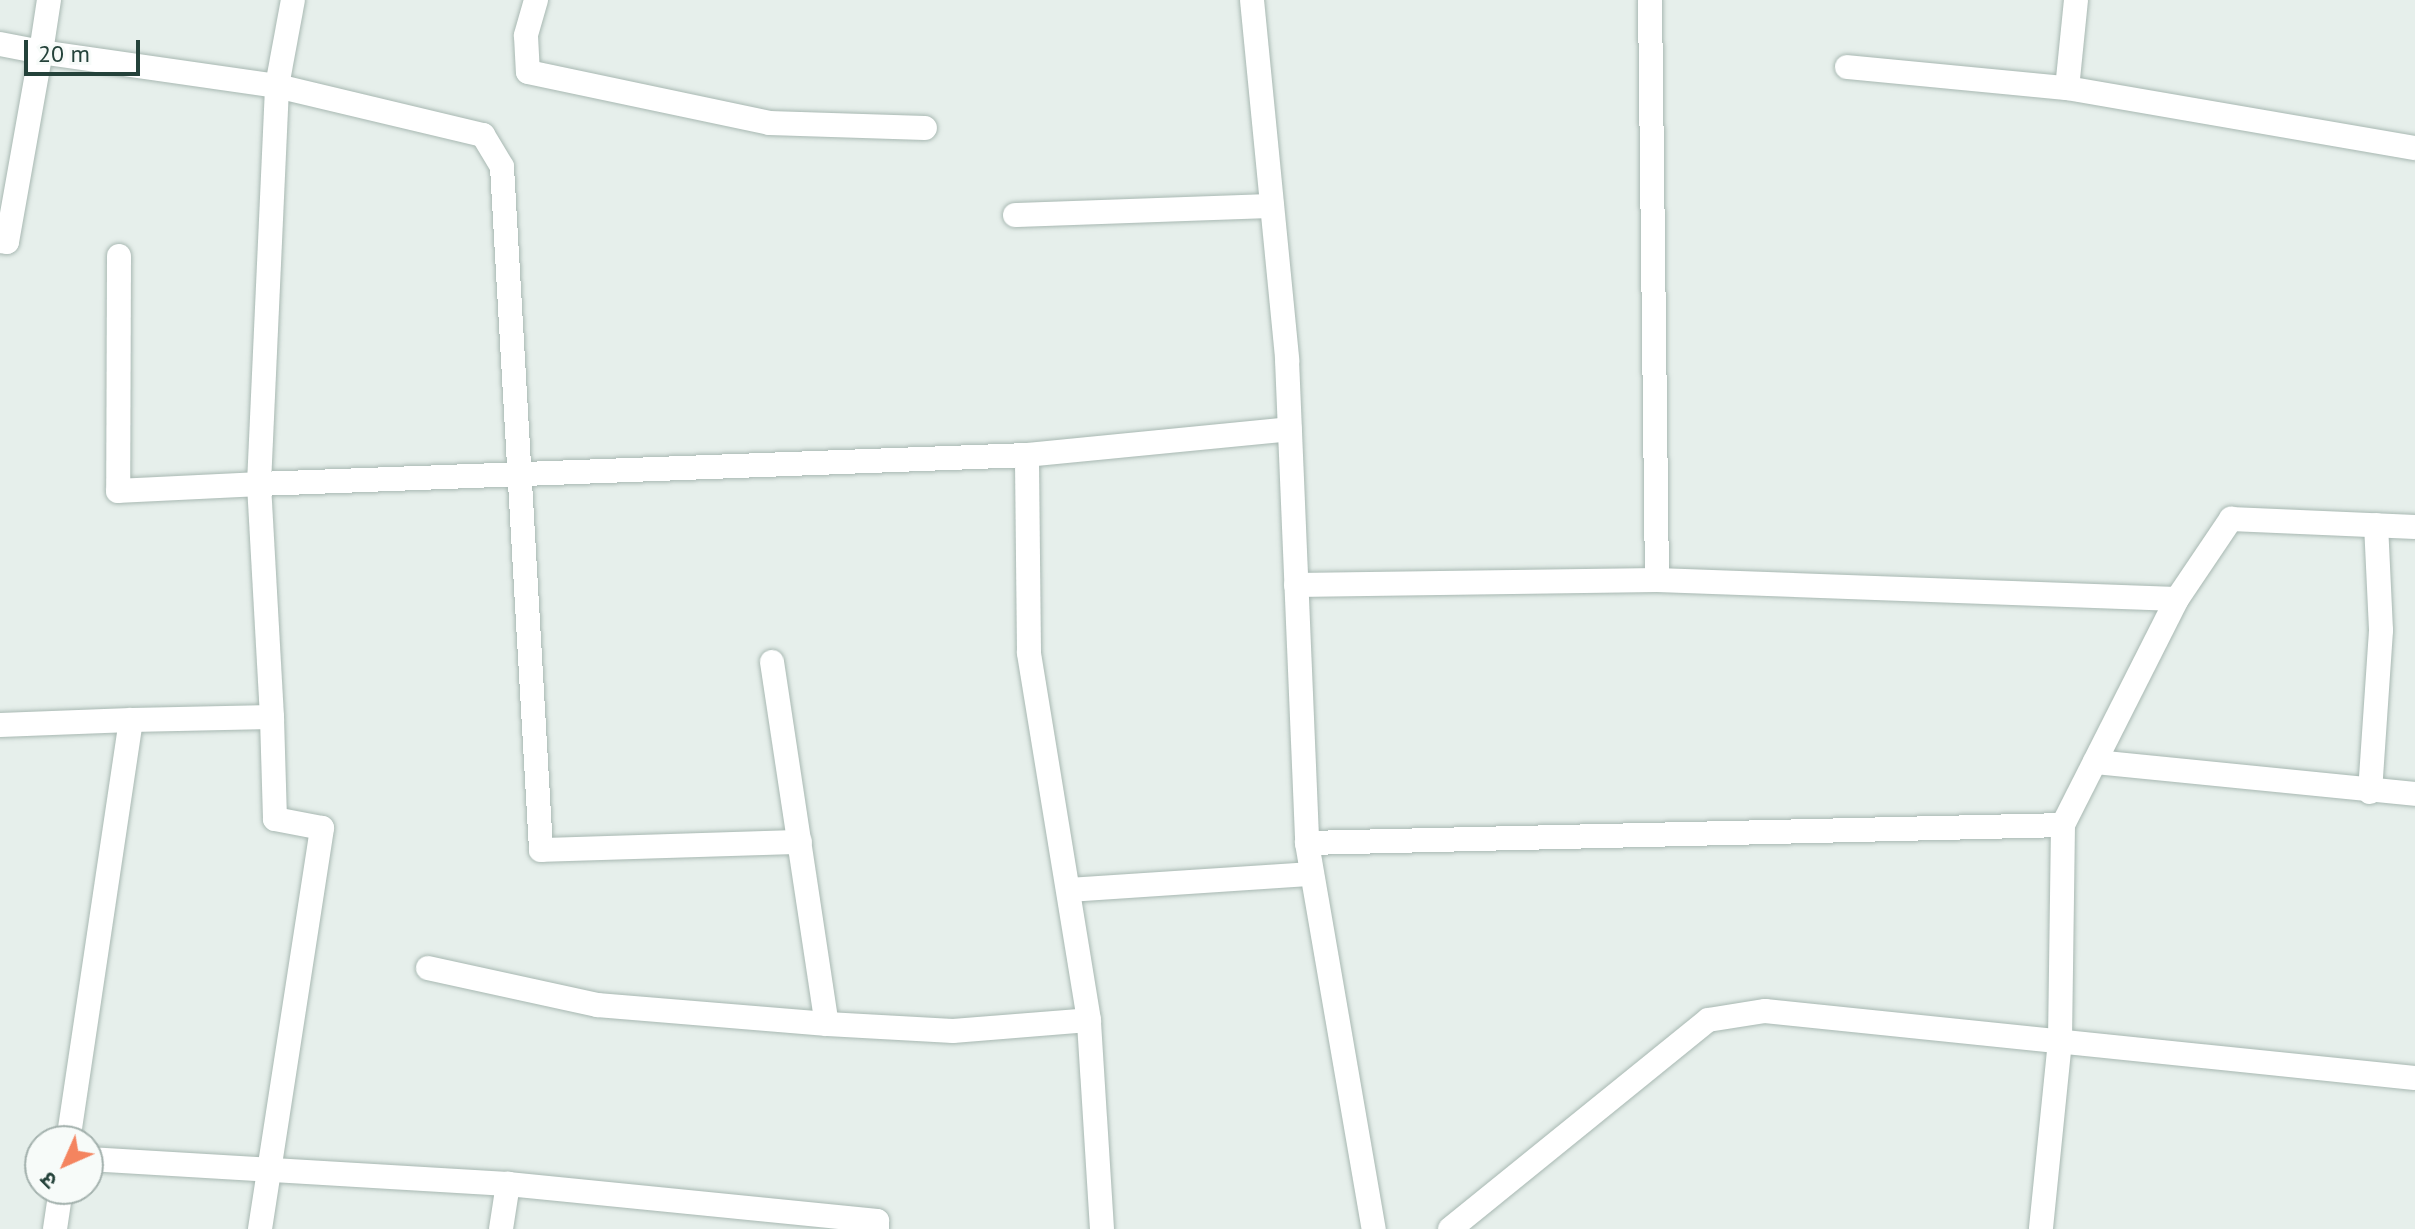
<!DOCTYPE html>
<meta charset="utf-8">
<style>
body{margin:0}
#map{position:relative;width:2415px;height:1229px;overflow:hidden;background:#e6efeb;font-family:"PT Sans","Noto Sans Devanagari",sans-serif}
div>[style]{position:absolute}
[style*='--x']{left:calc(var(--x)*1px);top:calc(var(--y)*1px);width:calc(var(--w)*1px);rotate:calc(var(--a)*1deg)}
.roads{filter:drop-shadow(0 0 2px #a8b8b2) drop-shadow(0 0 2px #a8b8b2)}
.minor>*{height:24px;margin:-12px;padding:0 12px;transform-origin:12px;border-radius:12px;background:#fff}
span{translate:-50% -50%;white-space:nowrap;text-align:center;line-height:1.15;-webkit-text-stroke:7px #f7fbf9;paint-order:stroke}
.north{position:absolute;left:24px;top:1125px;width:80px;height:80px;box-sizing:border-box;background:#f7fbf9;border:2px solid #a3b1ad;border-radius:50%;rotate:225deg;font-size:22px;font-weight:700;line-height:32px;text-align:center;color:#24423a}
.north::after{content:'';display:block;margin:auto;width:28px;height:36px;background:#f4845f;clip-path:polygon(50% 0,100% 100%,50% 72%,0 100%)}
.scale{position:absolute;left:24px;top:40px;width:116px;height:36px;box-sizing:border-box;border:4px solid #24423a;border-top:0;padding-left:10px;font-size:24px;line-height:28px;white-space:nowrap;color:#24423a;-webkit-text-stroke:6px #f7fbf9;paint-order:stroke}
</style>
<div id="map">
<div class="roads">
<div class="minor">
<div style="--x:536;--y:0;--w:37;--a:106"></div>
<div style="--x:526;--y:36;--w:36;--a:87"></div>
<div style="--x:528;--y:72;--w:246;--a:11.9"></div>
<div style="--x:769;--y:123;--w:156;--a:1.8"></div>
<div style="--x:1252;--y:0;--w:362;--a:84.4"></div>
<div style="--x:1287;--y:360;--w:483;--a:87.6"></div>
<div style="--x:1307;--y:843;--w:392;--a:80.2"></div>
<div style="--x:1650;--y:0;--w:580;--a:89.31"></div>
<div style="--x:1657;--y:580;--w:520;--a:2.09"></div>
<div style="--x:2177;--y:599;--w:253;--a:116.8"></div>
<div style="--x:2063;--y:825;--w:216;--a:90.8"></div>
<div style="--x:2060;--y:1041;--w:189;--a:95.8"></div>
<div style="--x:2076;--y:0;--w:88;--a:95.8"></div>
<div style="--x:2067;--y:88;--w:353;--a:9.8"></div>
<div style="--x:0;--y:44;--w:42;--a:11"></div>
<div style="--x:41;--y:52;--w:53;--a:-81.3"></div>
<div style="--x:1847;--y:67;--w:221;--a:5.5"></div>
<div style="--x:1015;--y:215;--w:257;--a:-2"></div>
<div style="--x:0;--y:241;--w:7;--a:8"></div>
<div style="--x:7;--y:242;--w:193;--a:-79.9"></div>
<div style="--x:41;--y:52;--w:238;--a:8.2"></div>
<div style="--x:277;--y:86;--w:87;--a:-79.5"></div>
<div style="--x:119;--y:256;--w:235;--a:90.2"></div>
<div style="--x:118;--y:491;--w:141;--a:-2.8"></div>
<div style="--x:259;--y:484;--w:398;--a:-87.4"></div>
<div style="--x:277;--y:86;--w:212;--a:13.4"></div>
<div style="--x:483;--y:135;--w:37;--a:59"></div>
<div style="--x:502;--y:167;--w:684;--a:86.73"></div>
<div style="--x:541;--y:850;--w:259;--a:-1.8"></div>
<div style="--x:1296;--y:585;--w:361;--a:-0.8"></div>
<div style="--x:2177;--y:599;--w:97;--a:-56"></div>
<div style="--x:2231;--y:519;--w:184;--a:2.5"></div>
<div style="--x:772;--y:662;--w:366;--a:81.4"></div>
<div style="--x:131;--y:720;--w:141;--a:-1.2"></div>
<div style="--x:272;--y:717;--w:233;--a:-93.2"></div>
<div style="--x:259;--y:484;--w:769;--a:-2.16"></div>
<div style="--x:0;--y:725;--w:131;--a:-2.2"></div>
<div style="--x:131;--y:720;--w:426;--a:98.5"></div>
<div style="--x:2095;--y:762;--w:322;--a:5.7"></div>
<div style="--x:2370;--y:792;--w:162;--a:-86.1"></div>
<div style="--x:2381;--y:630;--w:105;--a:-92.7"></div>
<div style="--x:1307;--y:843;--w:756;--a:-1.36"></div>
<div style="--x:1069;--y:890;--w:243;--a:-3.8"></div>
<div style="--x:428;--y:968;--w:173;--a:12.3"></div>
<div style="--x:597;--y:1005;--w:231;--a:4.7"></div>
<div style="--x:827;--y:1024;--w:126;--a:3.2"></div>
<div style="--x:953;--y:1031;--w:136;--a:-4.6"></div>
<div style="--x:88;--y:1159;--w:421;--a:3.4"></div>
<div style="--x:508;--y:1184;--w:371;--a:5.7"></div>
<div style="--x:877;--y:1221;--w:8;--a:90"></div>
<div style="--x:55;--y:1229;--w:40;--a:-81.5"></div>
<div style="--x:260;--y:1229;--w:406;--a:-81.2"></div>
<div style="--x:322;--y:828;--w:48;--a:-169.2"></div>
<div style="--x:275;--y:819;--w:102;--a:-91.7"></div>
<div style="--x:501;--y:1229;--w:46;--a:-81.2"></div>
<div style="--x:1102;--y:1229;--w:209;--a:-93.6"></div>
<div style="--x:1089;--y:1020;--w:372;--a:-99.3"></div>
<div style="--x:1029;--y:653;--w:198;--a:-90.6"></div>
<div style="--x:1027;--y:455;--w:264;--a:-5.6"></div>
<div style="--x:1450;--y:1229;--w:332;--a:-39"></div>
<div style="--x:1708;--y:1020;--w:58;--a:-9"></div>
<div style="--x:1765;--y:1011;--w:653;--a:5.89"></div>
</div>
</div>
<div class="north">उ</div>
<div class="scale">20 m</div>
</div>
